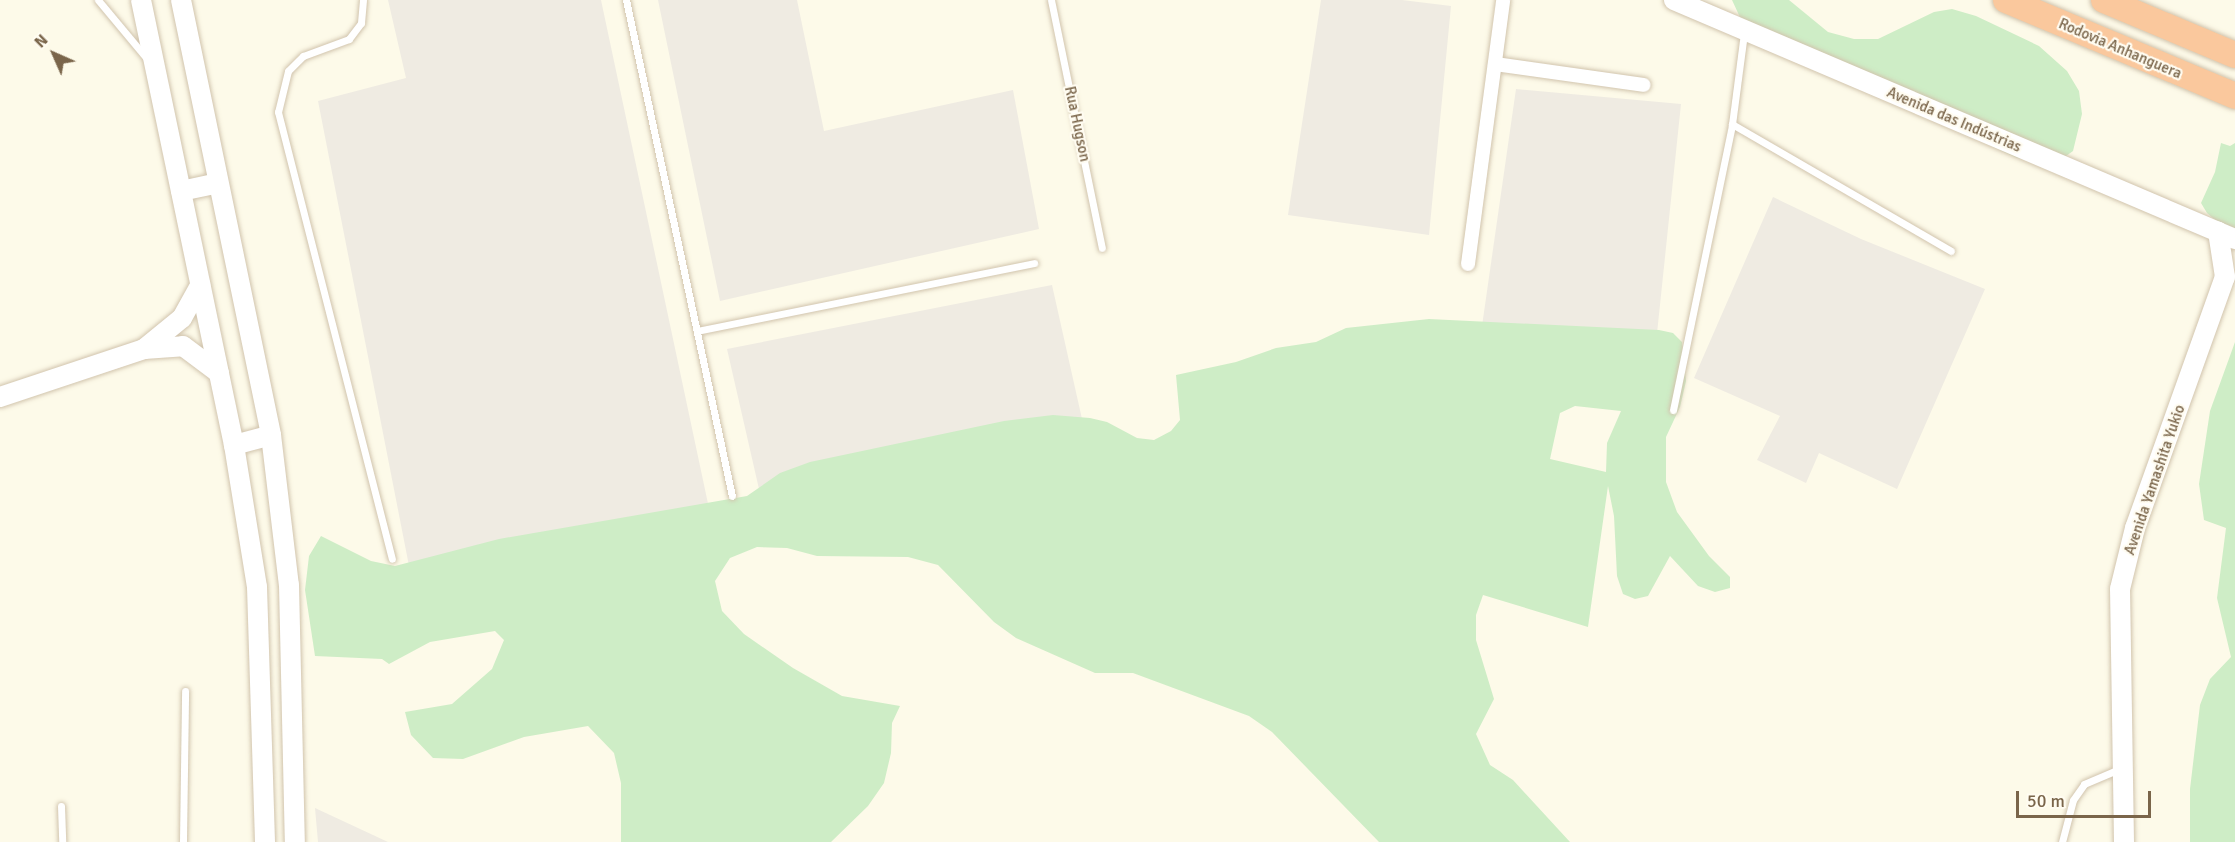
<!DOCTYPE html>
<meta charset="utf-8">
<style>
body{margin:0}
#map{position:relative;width:2235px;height:842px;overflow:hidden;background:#fdfae9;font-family:Signika,sans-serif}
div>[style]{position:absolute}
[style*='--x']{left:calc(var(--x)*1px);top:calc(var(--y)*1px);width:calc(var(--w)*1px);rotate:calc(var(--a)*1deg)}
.industrial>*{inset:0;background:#efebe2}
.green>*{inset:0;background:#ceedc6}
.roads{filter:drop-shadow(0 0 2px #d1c4ad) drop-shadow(0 0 2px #d1c4ad)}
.lane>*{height:7px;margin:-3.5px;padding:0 3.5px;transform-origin:3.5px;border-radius:3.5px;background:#fff}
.street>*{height:14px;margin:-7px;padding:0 7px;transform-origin:7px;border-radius:7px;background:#fff}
.secondary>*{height:20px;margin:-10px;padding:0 10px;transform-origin:10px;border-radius:10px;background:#fff}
.highway>*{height:26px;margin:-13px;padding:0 13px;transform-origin:13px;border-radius:13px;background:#fac89d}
span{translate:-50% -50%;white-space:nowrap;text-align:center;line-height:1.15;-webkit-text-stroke:4.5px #fffcf1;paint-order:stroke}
.street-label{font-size:15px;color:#7a654a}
.north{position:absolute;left:24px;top:24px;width:60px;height:60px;-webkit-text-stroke:4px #fffcf1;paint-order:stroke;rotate:315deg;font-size:16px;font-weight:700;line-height:24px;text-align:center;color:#7a654a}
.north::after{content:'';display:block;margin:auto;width:21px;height:27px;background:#7a654a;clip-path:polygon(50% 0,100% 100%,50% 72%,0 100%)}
.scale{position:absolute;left:2016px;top:791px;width:135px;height:27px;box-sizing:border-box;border:3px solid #7a654a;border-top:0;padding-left:8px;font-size:18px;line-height:21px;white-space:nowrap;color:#7a654a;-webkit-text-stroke:4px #fffcf1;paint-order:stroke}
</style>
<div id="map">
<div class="industrial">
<div style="clip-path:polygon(388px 0,601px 0,710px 513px,410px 571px,318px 101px,406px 78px)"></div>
<div style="clip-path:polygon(658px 0,797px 0,824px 131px,1013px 90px,1039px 229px,720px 301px)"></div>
<div style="clip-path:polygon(1321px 0,1402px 0,1451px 6px,1429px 235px,1288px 215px)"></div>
<div style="clip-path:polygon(1516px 89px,1681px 104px,1656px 343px,1482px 326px)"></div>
<div style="clip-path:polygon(1773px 197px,1861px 239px,1985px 289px,1897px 489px,1819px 453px,1806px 483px,1757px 460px,1780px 416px,1694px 378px)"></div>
<div style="clip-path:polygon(1052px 285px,1082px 419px,759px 489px,727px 349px)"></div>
<div style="clip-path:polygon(315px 808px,388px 842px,318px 842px)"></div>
</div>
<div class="green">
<div style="clip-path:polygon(1732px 0,1789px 0,1828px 32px,1854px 39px,1878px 39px,1934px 12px,1952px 9px,1976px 16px,2039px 46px,2067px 71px,2079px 91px,2082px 114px,2073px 151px,2055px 164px,2017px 158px,1771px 45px,1744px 26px)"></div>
<div style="clip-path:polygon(2221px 143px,2230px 146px,2235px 143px,2235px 237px,2207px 213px,2201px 203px,2215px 172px)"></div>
<div style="clip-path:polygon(evenodd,1429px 319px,1659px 330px,1673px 333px,1682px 342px,1686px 381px,1680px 407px,1666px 437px,1666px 482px,1677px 512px,1709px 556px,1730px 577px,1730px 588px,1715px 592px,1698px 586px,1670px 556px,1648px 596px,1635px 599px,1623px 594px,1617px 576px,1614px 516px,1608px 486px,1588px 627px,1483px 595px,1476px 615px,1476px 640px,1494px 699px,1476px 734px,1490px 765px,1513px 780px,1570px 842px,1379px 842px,1272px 732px,1249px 716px,1133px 673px,1095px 673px,1016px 638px,994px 622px,938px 565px,908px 557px,817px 556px,787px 548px,757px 547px,730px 558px,715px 581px,722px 611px,744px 634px,793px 668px,842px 696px,900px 706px,892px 723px,891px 753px,884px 783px,868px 806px,831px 842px,621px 842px,621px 783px,614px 753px,588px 726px,524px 737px,463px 759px,433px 758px,411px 735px,405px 712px,452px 704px,492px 669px,504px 640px,495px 631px,430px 642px,389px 664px,382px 659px,315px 656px,305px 590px,309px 556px,321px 536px,371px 561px,395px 566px,499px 539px,747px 496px,780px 473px,810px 462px,1004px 421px,1053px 415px,1090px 418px,1107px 422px,1137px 438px,1154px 440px,1171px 431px,1180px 420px,1176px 375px,1236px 362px,1276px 348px,1316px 342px,1346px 328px,1429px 319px,1575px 406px,1621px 411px,1607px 443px,1606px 472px,1550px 459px,1560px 413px,1575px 406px)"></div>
<div style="clip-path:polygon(2235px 342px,2235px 842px,2190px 842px,2190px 789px,2200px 705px,2210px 679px,2231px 657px,2217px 598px,2226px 528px,2204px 520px,2199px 484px,2210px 411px)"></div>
</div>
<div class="roads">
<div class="lane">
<div style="--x:98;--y:0;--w:78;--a:50.2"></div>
<div style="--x:363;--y:0;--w:23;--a:95"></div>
<div style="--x:361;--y:23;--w:20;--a:127"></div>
<div style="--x:349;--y:39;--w:49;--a:159.7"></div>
<div style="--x:303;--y:56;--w:21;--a:135"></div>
<div style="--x:288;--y:71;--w:42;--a:103.7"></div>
<div style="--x:278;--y:112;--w:461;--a:75.7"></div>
<div style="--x:626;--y:0;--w:507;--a:77.94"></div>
<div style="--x:1051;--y:0;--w:253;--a:78.4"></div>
<div style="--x:1744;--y:33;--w:92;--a:97.5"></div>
<div style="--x:1732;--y:124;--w:253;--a:30.1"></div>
<div style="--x:697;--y:331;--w:344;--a:-11.4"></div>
<div style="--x:1673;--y:410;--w:292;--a:-78.3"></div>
<div style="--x:61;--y:806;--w:36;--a:88"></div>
<div style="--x:183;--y:842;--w:151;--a:-89.2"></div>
<div style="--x:2062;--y:842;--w:43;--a:-75.3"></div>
<div style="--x:2073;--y:800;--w:19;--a:-55"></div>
<div style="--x:2084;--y:784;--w:39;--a:-23"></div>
</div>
<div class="street">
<div style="--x:1495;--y:64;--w:150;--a:8"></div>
<div style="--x:1468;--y:264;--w:266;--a:-82.4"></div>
</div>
<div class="secondary">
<div style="--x:141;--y:0;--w:455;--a:78.2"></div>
<div style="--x:234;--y:445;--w:144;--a:80.8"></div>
<div style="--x:257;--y:587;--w:255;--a:88.2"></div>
<div style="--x:181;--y:0;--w:444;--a:78.3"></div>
<div style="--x:271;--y:435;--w:151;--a:83.2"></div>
<div style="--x:289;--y:585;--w:257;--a:88.7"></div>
<div style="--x:1674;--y:0;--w:610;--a:23.08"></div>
<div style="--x:181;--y:191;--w:38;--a:-12"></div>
<div style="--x:144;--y:349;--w:49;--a:-39.2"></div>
<div style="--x:182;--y:318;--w:38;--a:-61"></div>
<div style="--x:0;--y:397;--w:152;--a:-18.4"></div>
<div style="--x:144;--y:349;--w:39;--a:-4"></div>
<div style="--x:183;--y:346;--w:45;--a:36.9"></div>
<div style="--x:234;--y:445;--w:38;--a:-15"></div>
<div style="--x:2124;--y:842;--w:253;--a:-90.9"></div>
<div style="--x:2120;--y:589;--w:63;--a:-76.2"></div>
<div style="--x:2135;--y:528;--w:267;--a:-70.3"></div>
<div style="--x:2225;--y:277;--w:46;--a:-98.8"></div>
</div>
<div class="highway">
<div style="--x:2006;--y:0;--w:248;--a:22.7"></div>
<div style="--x:2104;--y:0;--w:142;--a:22.8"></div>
</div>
</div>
<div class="street-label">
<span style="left:2120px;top:49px;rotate:23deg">Rodovia Anhanguera</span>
<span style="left:1954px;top:120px;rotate:23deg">Avenida das Indústrias</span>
<span style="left:1077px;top:124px;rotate:78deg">Rua Hugson</span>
<span style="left:2155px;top:480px;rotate:-71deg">Avenida Yamashita Yukio</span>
</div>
<div class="north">N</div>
<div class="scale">50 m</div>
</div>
